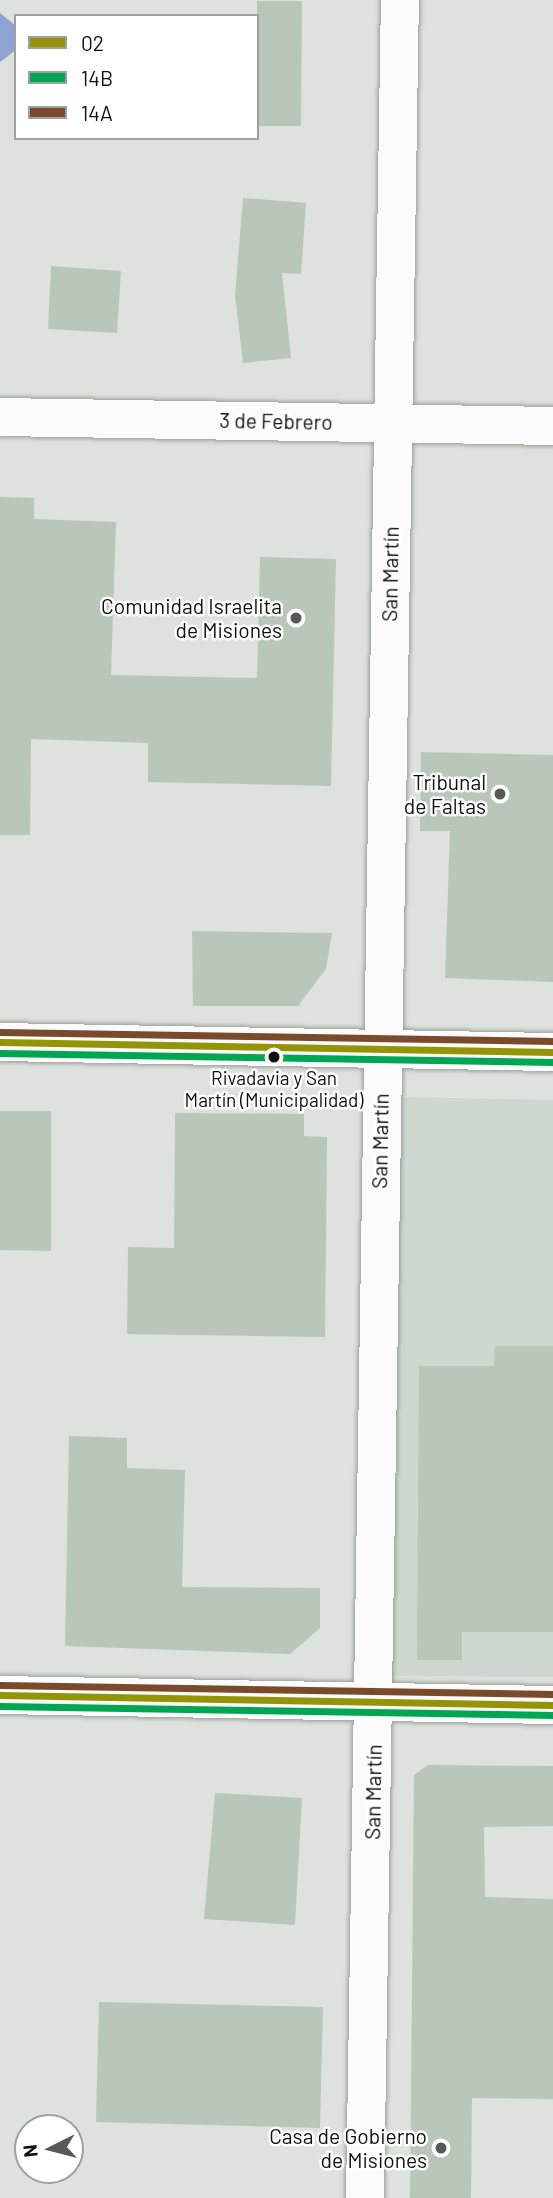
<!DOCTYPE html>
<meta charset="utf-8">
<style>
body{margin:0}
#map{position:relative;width:553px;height:2198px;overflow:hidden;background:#dde2dd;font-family:Barlow,sans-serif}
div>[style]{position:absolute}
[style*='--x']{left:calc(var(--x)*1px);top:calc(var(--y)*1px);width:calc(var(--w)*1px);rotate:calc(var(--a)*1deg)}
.built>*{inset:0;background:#ced8ce}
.water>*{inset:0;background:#8fa3d2}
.building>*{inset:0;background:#b8c7b9}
.roads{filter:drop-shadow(0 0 2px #9b9e9b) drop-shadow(0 0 2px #9b9e9b)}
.minor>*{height:38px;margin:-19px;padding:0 19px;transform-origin:19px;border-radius:19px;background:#fafbfa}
.bus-1>*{height:7px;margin:-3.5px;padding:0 3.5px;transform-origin:3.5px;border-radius:3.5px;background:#939406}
.bus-2>*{height:7px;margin:-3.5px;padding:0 3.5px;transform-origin:3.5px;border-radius:3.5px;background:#00a651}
.bus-3>*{height:7px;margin:-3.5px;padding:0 3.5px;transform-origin:3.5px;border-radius:3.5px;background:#7a4b2a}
.dots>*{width:19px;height:19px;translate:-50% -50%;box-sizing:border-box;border:4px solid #fff;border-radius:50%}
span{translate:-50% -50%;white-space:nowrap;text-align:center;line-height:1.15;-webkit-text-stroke:5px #fff;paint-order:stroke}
.bus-label{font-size:19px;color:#0e110e}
.street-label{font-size:21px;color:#0e110e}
.poi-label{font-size:21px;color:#0e110e}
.right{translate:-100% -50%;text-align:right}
.legend{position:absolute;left:14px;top:14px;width:245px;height:126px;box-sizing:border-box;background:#fff;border:2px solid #9fa09f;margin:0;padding:9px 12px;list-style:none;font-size:21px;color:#0e110e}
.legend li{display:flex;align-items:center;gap:14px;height:35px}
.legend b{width:35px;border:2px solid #9fa09f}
.north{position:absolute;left:14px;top:2114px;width:70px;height:70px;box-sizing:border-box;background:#fff;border:2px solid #9fa09f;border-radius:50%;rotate:264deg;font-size:19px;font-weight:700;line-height:28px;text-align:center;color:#0e110e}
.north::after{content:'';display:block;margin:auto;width:24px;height:32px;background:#565a56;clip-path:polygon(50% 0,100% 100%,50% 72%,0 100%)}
</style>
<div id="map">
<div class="built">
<div style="clip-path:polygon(399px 1097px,553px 1100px,553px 1677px,390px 1676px)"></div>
</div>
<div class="water">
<div style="clip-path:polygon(0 13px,16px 26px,16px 50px,0 62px)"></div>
</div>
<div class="building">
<div style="clip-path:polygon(257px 1px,302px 1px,301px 126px,257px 126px)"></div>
<div style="clip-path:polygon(243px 198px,306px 203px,301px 274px,282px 273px,291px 358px,243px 363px,235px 295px)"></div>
<div style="clip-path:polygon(51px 266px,121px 271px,117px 333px,48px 329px)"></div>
<div style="clip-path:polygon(0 497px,34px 498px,34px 519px,116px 522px,111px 675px,257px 678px,260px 557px,336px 559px,331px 786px,148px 782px,148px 743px,31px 739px,30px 835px,0 835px)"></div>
<div style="clip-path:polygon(421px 752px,553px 755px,553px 982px,445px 978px,450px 831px,420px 831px)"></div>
<div style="clip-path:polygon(192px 931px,332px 933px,326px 969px,298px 1006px,193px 1006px)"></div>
<div style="clip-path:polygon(0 1111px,51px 1111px,51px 1251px,0 1250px)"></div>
<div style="clip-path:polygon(175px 1113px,304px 1114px,304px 1136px,327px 1137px,325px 1337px,127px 1334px,128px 1247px,174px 1248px)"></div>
<div style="clip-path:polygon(495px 1346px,553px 1346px,553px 1632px,462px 1632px,462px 1660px,417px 1660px,419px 1366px,494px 1366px)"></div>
<div style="clip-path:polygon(69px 1436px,127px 1438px,127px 1468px,185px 1470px,182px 1587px,320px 1588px,320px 1628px,290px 1654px,65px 1646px)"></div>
<div style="clip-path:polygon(428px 1765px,553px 1766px,553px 1826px,484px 1827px,485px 1897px,553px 1899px,553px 2099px,472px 2098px,471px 2198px,410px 2198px,414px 1775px)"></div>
<div style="clip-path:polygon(215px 1793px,302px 1798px,295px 1925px,204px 1919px)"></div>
<div style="clip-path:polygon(99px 2002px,323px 2007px,320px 2128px,96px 2122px)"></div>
</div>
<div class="roads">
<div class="minor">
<div style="--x:0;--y:417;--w:553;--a:0.93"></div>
<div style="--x:0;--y:1042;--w:553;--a:1.04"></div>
<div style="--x:0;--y:1695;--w:553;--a:1.04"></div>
<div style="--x:365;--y:2198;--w:2198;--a:-89.09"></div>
</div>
</div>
<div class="bus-1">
<div style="--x:0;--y:1042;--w:553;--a:1.04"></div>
<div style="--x:0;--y:1695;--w:553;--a:1.04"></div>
</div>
<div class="bus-2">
<div style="--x:0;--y:1053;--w:553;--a:0.93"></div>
<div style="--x:0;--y:1706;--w:553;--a:0.93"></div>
</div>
<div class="bus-3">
<div style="--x:0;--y:1032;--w:553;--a:0.93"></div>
<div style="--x:0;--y:1685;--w:553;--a:0.93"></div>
</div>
<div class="dots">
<div style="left:296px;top:618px;background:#565a56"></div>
<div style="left:500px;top:794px;background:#565a56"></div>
<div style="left:274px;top:1057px;background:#0e110e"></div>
<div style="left:441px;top:2148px;background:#565a56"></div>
</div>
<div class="bus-label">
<span style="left:274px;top:1089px">Rivadavia y San<br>Martín (Municipalidad)</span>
</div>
<div class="street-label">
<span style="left:276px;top:421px;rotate:1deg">3 de Febrero</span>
<span style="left:390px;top:574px;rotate:-89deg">San Martín</span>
<span style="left:380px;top:1141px;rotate:-89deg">San Martín</span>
<span style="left:373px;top:1792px;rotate:-89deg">San Martín</span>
</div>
<div class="poi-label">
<span class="right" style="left:282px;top:618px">Comunidad Israelita<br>de Misiones</span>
<span class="right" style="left:486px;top:794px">Tribunal<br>de Faltas</span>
<span class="right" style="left:427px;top:2148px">Casa de Gobierno<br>de Misiones</span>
</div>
<ul class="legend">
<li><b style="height:9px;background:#939406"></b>02</li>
<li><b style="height:9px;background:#00a651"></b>14B</li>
<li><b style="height:9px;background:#7a4b2a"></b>14A</li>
</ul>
<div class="north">N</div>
</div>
